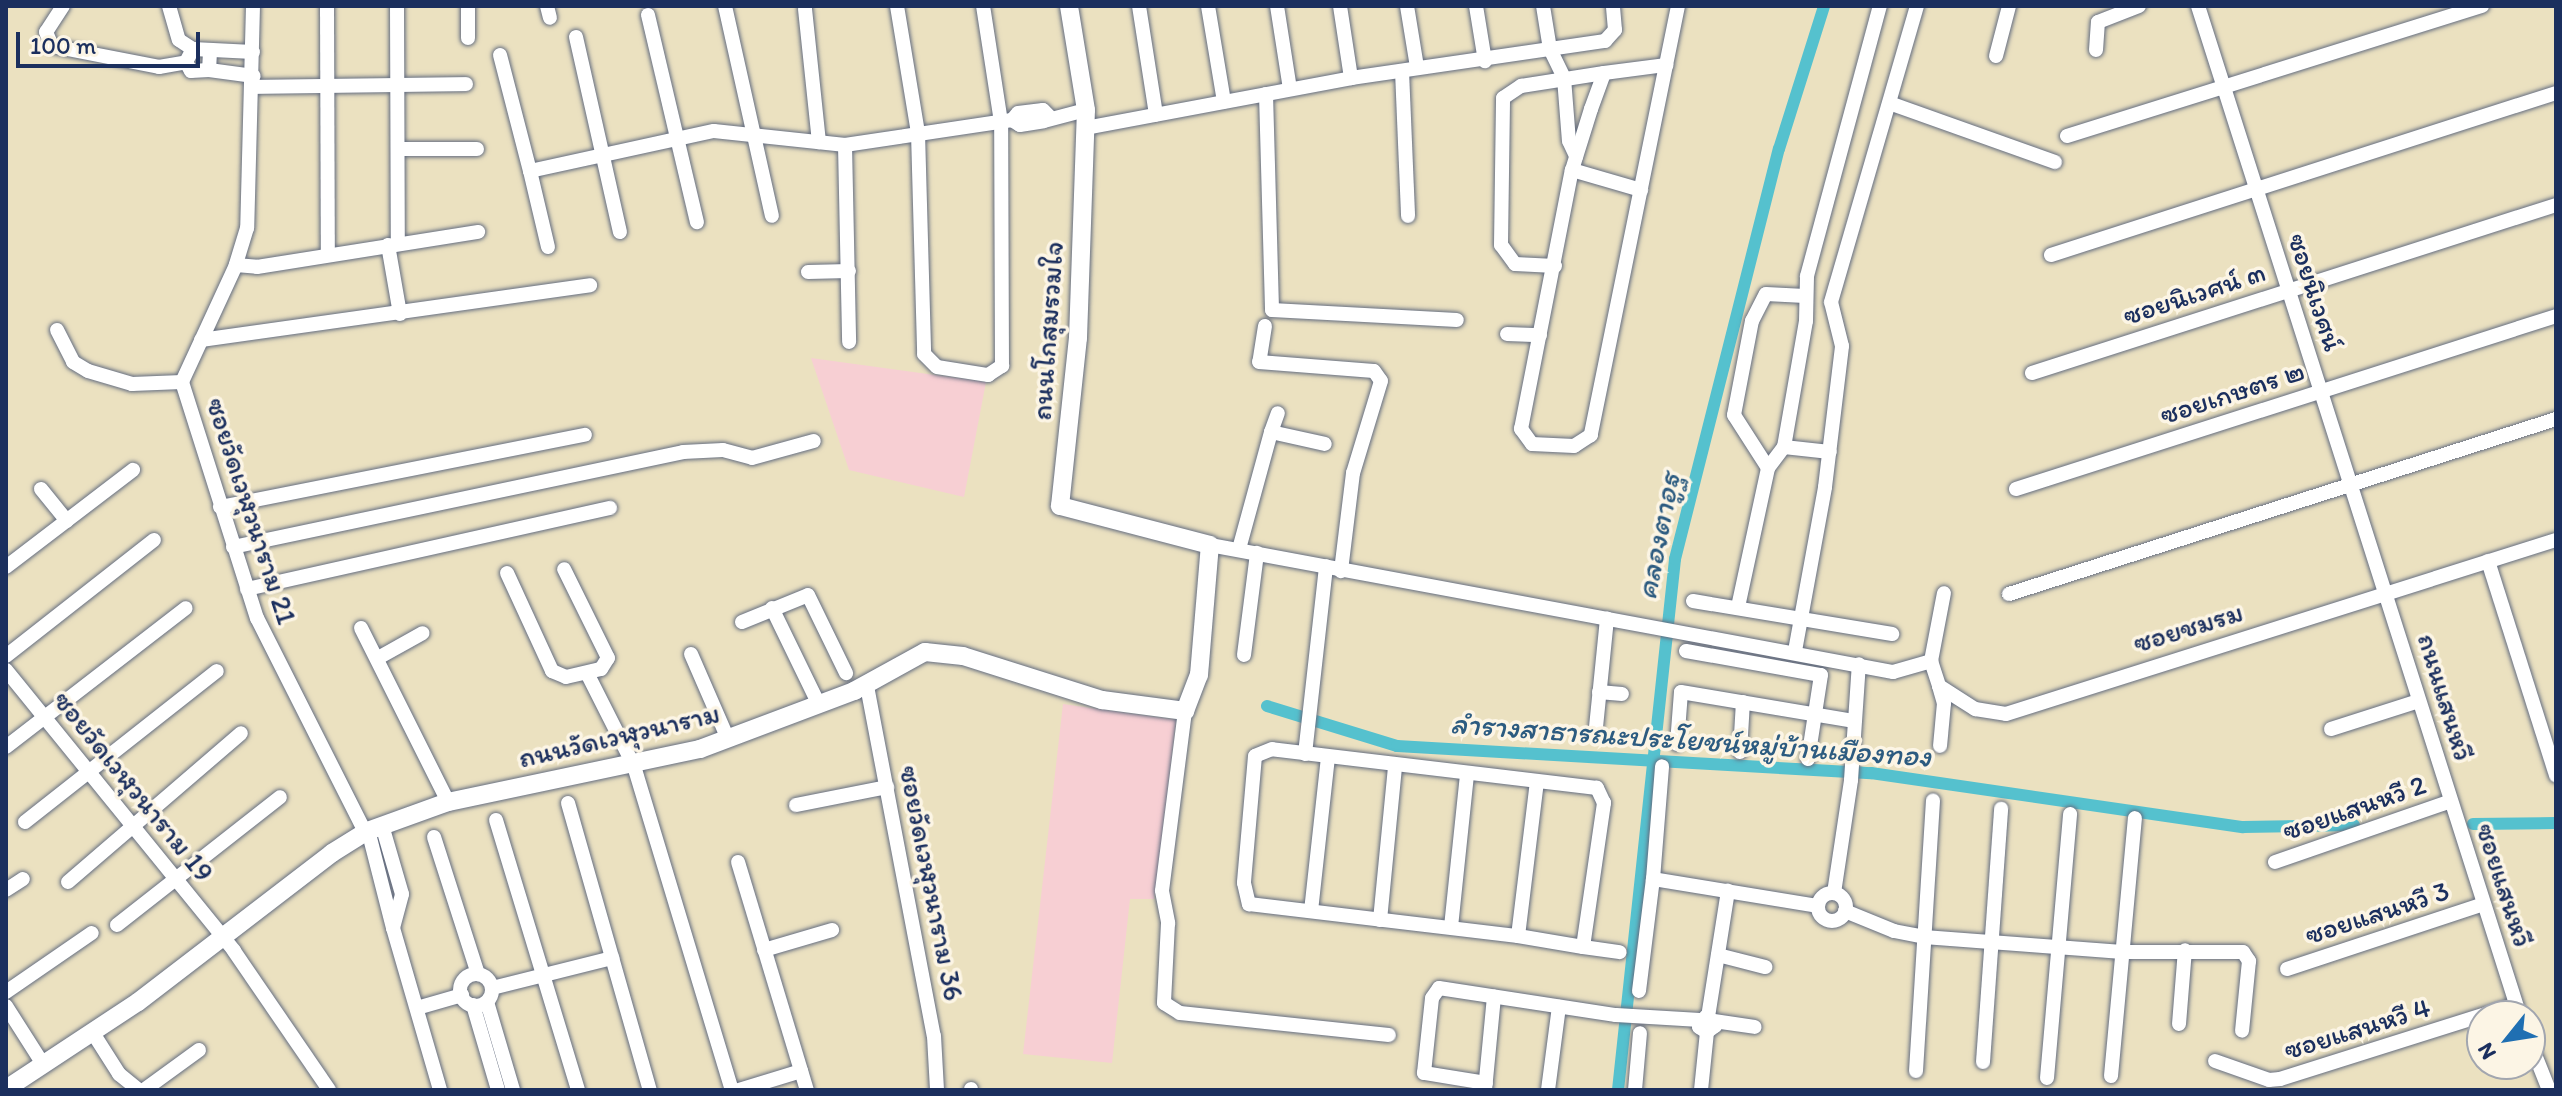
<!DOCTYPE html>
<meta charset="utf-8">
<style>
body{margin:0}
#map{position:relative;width:2562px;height:1096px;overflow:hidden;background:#ebe1c0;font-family:Itim,"Playpen Sans Thai",sans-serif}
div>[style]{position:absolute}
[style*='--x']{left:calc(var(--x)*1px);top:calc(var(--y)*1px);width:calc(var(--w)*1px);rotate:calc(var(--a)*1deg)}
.built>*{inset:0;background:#f7cfd3}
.canal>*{height:12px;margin:-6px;padding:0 6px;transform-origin:6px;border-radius:6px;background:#55c1ce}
.roads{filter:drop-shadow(0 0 2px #646d80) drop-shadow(0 0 2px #646d80)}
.minor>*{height:14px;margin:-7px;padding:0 7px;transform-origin:7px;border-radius:7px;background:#fff}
.minor>.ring{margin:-7px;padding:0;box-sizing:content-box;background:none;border:14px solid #fff;border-radius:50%}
.tertiary>*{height:18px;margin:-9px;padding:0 9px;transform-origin:9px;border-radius:9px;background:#fff}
span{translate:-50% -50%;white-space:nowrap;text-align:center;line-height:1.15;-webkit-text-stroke:7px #fcf5e5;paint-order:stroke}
.street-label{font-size:28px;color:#1b2f5e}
.water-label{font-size:30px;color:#2c5b80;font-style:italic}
.frame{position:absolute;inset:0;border:8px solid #1b2f5e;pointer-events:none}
.north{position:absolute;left:2466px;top:1000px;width:80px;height:80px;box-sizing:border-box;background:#fcf5e5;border:2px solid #a2a6af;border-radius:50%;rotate:240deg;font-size:22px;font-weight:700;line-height:32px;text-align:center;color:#1b2f5e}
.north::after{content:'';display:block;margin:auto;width:28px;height:36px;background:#1f6fb2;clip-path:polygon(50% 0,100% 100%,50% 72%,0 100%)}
.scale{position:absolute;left:16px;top:32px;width:184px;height:36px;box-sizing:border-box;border:4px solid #1b2f5e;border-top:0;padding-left:10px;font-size:24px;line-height:28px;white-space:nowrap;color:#1b2f5e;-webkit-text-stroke:6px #fcf5e5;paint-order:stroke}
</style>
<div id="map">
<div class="built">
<div style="clip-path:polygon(811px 358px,986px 382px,964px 497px,849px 470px)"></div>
<div style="clip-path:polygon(1063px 704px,1176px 720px,1154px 899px,1130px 899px,1112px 1063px,1023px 1054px)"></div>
</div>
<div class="canal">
<div style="--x:1267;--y:706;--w:136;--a:17.1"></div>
<div style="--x:1397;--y:746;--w:475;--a:3.3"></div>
<div style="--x:1871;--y:773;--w:376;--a:8.3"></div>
<div style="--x:2243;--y:827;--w:111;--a:-1"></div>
<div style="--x:2473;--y:824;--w:83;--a:-0.7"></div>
<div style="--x:1618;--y:1090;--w:534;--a:-83.87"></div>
<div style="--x:1675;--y:559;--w:423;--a:-75.8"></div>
<div style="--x:1779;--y:149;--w:150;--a:-72.5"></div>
</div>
<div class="roads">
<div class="minor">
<div style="--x:63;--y:6;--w:31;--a:123"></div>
<div style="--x:46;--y:32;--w:15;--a:67"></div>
<div style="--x:52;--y:46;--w:109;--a:11.1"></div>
<div style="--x:159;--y:67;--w:27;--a:-10"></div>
<div style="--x:169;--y:6;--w:35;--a:74"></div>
<div style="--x:179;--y:40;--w:17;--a:33"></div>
<div style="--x:253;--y:6;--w:222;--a:91.5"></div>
<div style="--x:247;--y:228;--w:39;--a:107"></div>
<div style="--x:236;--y:265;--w:129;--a:114.8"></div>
<div style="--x:182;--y:382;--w:248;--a:72.4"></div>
<div style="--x:257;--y:618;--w:240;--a:63.2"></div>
<div style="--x:327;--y:6;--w:249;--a:89.8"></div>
<div style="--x:397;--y:6;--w:237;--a:89.8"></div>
<div style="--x:468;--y:6;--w:32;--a:90"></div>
<div style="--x:547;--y:6;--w:12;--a:76"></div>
<div style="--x:725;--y:6;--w:215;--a:77.4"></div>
<div style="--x:897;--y:6;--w:129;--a:80.6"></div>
<div style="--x:918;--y:133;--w:221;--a:88.4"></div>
<div style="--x:924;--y:354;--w:18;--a:45"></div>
<div style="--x:937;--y:367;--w:52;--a:8.9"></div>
<div style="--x:988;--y:375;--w:17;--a:-33"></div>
<div style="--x:1002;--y:366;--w:244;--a:-90.2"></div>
<div style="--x:1001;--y:122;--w:117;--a:-98.8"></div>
<div style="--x:1139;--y:6;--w:110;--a:81.1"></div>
<div style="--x:1208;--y:6;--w:97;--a:80.5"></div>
<div style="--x:1277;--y:6;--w:84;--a:81.1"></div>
<div style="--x:1340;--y:6;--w:73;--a:81.3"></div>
<div style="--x:1407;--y:6;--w:62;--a:80.7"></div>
<div style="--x:1476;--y:6;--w:56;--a:80.7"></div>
<div style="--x:1543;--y:6;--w:44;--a:80.8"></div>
<div style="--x:1550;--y:49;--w:32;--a:64"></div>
<div style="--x:1564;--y:78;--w:63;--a:85.5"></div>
<div style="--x:1569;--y:141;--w:17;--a:65"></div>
<div style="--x:2198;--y:6;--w:1060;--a:72.32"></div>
<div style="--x:805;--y:9;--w:134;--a:84"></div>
<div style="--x:648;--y:15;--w:213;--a:76.7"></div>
<div style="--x:576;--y:37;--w:200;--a:77.3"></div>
<div style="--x:2096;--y:50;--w:28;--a:-86"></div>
<div style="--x:2098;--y:22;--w:44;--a:-21.3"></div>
<div style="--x:210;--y:52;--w:18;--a:93"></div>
<div style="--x:209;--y:70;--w:18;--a:177"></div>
<div style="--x:191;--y:71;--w:10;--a:-119"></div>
<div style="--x:186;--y:62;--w:15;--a:-62"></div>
<div style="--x:193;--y:49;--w:60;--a:2.9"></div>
<div style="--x:500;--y:55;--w:120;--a:75.5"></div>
<div style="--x:1996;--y:56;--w:52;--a:-75.4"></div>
<div style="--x:1666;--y:65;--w:378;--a:101.5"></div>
<div style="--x:1591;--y:435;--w:20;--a:147"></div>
<div style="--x:1574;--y:446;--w:42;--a:-177.3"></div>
<div style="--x:1532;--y:444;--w:19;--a:-126"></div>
<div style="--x:1521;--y:429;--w:264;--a:-78.9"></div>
<div style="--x:1572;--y:170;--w:64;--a:-72.7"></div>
<div style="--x:1591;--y:109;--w:38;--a:-70"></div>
<div style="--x:1604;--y:73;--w:63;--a:-7.4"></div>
<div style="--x:1666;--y:65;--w:60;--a:-78.5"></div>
<div style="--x:209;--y:70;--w:45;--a:7.6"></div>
<div style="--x:1402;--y:71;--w:145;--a:87.6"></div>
<div style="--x:254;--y:87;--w:212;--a:-0.8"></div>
<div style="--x:1266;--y:94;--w:216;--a:88.4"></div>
<div style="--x:1272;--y:310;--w:185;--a:3.1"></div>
<div style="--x:1892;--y:104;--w:173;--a:19.6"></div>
<div style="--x:1012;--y:120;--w:9;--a:-49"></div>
<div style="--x:1018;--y:113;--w:25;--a:-7"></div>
<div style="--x:1043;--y:110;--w:8;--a:45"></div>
<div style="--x:1085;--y:128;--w:271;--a:-10.6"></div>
<div style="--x:1351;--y:78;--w:257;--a:-8.3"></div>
<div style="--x:1605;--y:41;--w:15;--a:-48"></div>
<div style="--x:1615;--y:30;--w:24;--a:-95"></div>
<div style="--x:2067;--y:136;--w:435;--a:-17.4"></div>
<div style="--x:845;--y:145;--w:197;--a:88.8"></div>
<div style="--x:398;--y:149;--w:79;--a:0"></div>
<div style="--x:1572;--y:170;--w:72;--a:16.2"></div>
<div style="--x:388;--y:245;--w:70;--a:80.1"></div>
<div style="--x:548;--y:247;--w:78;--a:-103.3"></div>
<div style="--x:530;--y:171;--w:188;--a:-12.3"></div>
<div style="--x:714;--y:131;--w:132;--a:6.1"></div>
<div style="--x:845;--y:145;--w:169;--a:-8.5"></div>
<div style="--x:1012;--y:120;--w:9;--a:32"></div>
<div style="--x:1020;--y:125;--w:24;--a:-9"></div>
<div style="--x:1044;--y:121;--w:43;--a:-14.7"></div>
<div style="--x:2051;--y:255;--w:530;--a:-17.79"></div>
<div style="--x:236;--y:265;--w:21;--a:5"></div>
<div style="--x:257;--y:267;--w:224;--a:-9"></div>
<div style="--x:1555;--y:266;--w:40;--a:-177.1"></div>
<div style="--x:1515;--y:264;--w:24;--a:-126"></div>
<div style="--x:1501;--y:245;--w:147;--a:-89.2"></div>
<div style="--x:1503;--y:98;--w:22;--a:-34"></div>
<div style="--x:1521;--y:86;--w:84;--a:-8.9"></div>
<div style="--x:808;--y:272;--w:41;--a:-1.4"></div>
<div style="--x:1265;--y:326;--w:36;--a:99"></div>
<div style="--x:1259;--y:362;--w:115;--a:4.5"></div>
<div style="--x:1374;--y:371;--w:12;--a:55"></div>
<div style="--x:1381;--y:381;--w:96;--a:106.9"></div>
<div style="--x:1353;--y:473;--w:99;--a:97"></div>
<div style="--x:57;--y:330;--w:36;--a:63"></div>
<div style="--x:73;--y:362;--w:17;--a:31"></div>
<div style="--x:88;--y:371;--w:46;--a:16.5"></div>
<div style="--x:132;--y:384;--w:50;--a:-2.3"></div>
<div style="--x:1507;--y:334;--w:33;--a:2"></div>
<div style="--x:201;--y:340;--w:393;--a:-8"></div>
<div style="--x:2032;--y:373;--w:550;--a:-17.78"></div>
<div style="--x:1271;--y:432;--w:20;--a:-70"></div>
<div style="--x:1784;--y:447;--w:46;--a:6.2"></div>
<div style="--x:1768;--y:468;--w:63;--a:-122.7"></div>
<div style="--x:1734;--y:415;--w:96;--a:-79.2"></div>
<div style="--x:1752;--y:321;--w:30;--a:-63"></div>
<div style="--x:1766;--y:294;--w:39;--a:3"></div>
<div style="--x:41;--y:489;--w:41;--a:50.9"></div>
<div style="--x:2016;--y:489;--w:567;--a:-17.76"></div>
<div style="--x:220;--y:507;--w:372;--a:-11.2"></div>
<div style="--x:1210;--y:545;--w:695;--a:10.53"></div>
<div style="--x:1893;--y:672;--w:40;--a:-16"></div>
<div style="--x:1931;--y:661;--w:26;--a:72"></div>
<div style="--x:1939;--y:686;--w:43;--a:32.6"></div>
<div style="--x:1975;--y:709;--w:31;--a:9"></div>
<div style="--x:2006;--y:714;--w:577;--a:-17.56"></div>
<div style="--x:233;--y:547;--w:460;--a:-11.9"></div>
<div style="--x:683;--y:452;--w:40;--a:-2.9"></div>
<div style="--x:723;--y:450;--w:30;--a:15"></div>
<div style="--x:752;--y:458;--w:64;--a:-15.3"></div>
<div style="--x:1239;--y:549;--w:121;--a:-74.7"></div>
<div style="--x:1271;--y:432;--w:55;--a:12.5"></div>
<div style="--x:2488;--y:561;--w:225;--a:72.4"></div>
<div style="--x:6;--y:567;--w:160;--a:-37.4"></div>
<div style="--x:507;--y:573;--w:108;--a:65.3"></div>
<div style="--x:552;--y:671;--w:15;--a:23"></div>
<div style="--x:566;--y:677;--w:36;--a:-13"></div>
<div style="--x:601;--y:669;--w:13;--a:-58"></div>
<div style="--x:608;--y:658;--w:99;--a:-116.3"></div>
<div style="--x:247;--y:589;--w:372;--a:-12.6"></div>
<div style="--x:2009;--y:594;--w:574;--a:-17.74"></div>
<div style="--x:1693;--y:601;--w:202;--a:9.4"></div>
<div style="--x:1738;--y:607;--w:142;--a:-77.8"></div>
<div style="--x:1768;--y:468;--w:26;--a:-53"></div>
<div style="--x:1784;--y:447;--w:128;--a:-80.1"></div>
<div style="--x:1806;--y:321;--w:45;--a:-88.7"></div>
<div style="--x:1807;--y:276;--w:280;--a:-74.9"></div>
<div style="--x:772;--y:608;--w:108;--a:64.1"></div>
<div style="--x:742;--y:622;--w:71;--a:-22.2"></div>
<div style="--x:808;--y:595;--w:87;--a:64"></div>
<div style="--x:361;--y:628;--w:195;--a:63.4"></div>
<div style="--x:1686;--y:651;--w:137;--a:10.1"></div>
<div style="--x:1821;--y:675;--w:85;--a:98.8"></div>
<div style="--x:1795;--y:651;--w:167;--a:-79.6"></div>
<div style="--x:1825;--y:487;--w:142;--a:-83.1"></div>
<div style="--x:1842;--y:346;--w:45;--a:-104"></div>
<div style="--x:1831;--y:302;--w:308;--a:-73.8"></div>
<div style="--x:691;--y:654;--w:93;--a:66.5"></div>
<div style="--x:1244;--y:655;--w:103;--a:-82.7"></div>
<div style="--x:6;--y:656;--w:188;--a:-38.1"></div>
<div style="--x:378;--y:658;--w:51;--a:-29.1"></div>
<div style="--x:1931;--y:661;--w:69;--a:-79.2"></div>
<div style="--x:6;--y:670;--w:362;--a:50.9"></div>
<div style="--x:234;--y:951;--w:168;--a:55.6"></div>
<div style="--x:587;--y:673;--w:104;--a:63.2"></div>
<div style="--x:634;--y:766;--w:338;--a:73.2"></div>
<div style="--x:867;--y:686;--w:356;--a:79.2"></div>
<div style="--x:934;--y:1036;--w:54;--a:86.8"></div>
<div style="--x:1939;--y:686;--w:18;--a:74"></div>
<div style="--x:1944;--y:703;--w:43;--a:95.3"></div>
<div style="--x:1599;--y:692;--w:23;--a:5"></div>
<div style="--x:1185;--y:711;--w:181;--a:97.3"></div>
<div style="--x:1162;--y:891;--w:33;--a:79"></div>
<div style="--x:1168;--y:923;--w:80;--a:92.9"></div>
<div style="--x:1164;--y:1003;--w:19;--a:32"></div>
<div style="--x:1180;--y:1013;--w:210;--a:6"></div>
<div style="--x:1596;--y:727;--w:109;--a:-84.2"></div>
<div style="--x:2331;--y:729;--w:92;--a:-17.7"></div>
<div style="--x:1677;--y:744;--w:52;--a:-85.6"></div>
<div style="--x:1681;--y:692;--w:176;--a:9.5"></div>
<div style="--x:6;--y:747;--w:227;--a:-37.7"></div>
<div style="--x:1740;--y:752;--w:50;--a:-86.6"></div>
<div style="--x:1305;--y:754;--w:189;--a:-83.6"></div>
<div style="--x:568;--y:803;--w:298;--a:74.1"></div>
<div style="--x:796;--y:805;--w:93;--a:-11.2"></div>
<div style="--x:496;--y:820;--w:282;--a:73.1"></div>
<div style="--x:25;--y:822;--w:244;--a:-38.2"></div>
<div style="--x:368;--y:830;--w:101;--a:75.7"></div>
<div style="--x:393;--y:928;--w:35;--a:-75"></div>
<div style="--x:402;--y:894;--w:72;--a:-106.2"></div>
<div style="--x:434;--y:837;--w:144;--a:72.2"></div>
<div style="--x:738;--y:862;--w:238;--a:73.2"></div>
<div style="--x:2275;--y:862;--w:186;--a:-19.1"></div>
<div style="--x:1653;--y:879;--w:113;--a:-85.4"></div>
<div style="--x:68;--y:882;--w:228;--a:-40.7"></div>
<div style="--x:6;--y:890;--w:20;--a:-33"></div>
<div style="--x:1834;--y:893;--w:114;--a:-81.4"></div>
<div style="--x:1851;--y:780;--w:116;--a:-86.1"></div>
<div class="ring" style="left:1818px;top:893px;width:14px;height:14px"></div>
<div style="--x:1311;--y:911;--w:155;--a:-83.7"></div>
<div style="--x:1845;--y:911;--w:53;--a:22.2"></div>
<div style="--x:1894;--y:931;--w:31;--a:11"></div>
<div style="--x:1924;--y:937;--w:199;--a:4.3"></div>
<div style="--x:2122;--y:952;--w:121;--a:0"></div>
<div style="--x:2243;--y:952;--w:11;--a:56"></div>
<div style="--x:2249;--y:961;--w:70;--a:95.7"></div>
<div style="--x:1380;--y:920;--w:155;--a:-84.4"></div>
<div style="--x:117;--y:925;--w:207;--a:-38.1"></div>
<div style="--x:1451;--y:927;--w:154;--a:-84"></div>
<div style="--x:393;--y:928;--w:169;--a:73.8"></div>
<div style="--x:1518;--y:936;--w:155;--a:-83"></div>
<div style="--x:1583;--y:947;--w:146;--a:-81.7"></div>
<div style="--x:1604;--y:803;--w:17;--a:-115"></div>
<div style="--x:1597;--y:788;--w:327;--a:-173.2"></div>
<div style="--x:1272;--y:749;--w:18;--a:158"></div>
<div style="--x:1255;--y:756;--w:127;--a:95"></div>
<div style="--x:1244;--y:883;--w:22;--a:77"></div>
<div style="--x:1249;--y:904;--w:271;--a:6.8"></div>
<div style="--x:1518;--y:936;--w:66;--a:9.6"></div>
<div style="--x:1583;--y:947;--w:37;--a:8"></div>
<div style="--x:764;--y:950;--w:71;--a:-16.4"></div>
<div style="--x:1718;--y:955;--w:49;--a:14.3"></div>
<div style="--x:2287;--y:969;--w:206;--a:-18.3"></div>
<div class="ring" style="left:460px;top:974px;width:18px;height:18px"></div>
<div style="--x:492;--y:988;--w:124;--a:-14"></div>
<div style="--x:1639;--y:991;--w:113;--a:-82.9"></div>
<div style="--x:1653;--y:879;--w:167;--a:9.3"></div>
<div style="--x:6;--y:992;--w:104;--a:-34.5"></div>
<div style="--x:487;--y:1002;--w:92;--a:73.5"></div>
<div style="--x:473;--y:1005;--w:89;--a:73.6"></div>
<div style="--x:6;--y:1006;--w:69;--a:57.5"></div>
<div style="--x:417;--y:1008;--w:47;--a:-16.1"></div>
<div style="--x:1708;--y:1017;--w:128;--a:-81"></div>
<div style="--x:1714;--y:1021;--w:41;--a:8.3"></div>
<div style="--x:2179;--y:1024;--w:74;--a:-85.4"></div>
<div style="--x:93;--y:1033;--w:49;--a:57.6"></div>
<div style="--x:119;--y:1074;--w:26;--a:39"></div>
<div style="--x:2530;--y:1042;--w:52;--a:68.4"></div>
<div style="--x:2215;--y:1061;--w:57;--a:19.4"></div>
<div style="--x:2269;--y:1080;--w:11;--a:-5"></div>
<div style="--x:2280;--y:1079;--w:246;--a:-17.5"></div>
<div style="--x:1983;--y:1062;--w:254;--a:-85.9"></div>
<div style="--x:1916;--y:1071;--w:271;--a:-86.4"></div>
<div style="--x:2111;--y:1076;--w:259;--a:-84.7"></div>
<div style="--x:2047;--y:1078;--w:265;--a:-85"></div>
<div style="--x:1486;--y:1083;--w:63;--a:-170.8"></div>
<div style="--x:1424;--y:1073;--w:75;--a:-83.9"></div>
<div style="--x:1432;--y:998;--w:12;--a:-55"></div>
<div style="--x:1439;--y:988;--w:179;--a:8.7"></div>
<div style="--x:1616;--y:1015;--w:84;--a:3.4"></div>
<div style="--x:144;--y:1090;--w:68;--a:-36"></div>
<div style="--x:739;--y:1090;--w:65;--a:-17"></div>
<div style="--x:971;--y:1090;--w:1;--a:-90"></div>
<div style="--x:1485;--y:1090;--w:94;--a:-84.5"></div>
<div style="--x:1548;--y:1090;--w:84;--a:-82.5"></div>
<div style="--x:1635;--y:1090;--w:57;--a:-85"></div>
<div style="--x:1701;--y:1090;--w:58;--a:-84.1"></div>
<div style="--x:1707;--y:1032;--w:10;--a:-37"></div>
<div style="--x:1715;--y:1026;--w:13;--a:-135"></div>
<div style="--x:1706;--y:1017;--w:12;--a:125"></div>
<div style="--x:1699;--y:1027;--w:9;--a:32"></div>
</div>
<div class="tertiary">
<div style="--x:6;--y:1089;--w:158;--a:-33.4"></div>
<div style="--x:138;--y:1002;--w:245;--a:-37.5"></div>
<div style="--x:332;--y:853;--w:39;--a:-32"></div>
<div style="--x:365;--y:832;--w:88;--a:-19.9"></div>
<div style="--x:448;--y:802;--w:258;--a:-11.9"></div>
<div style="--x:700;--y:749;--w:165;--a:-20.6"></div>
<div style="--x:854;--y:691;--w:81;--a:-28.8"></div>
<div style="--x:925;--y:652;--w:38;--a:6"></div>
<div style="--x:963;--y:656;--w:146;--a:17.6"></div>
<div style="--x:1102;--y:700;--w:84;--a:7.5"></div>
<div style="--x:1185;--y:711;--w:39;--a:-69"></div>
<div style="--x:1199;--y:675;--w:130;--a:-85.2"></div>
<div style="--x:1210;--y:545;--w:155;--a:-165.4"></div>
<div style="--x:1060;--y:506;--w:169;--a:-83.9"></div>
<div style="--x:1078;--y:338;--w:228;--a:-88"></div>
<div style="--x:1086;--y:110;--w:105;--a:-99.3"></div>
</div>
</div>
<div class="street-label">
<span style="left:2316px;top:292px;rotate:72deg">ซอยนิเวศน์</span>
<span style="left:2194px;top:293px;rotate:-18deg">ซอยนิเวศน์ ๓</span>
<span style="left:1047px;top:331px;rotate:-86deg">ถนนโกสุมรวมใจ</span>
<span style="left:2232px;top:392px;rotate:-18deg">ซอยเกษตร ๒</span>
<span style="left:252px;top:511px;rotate:72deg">ซอยวัดเวฬุวนาราม 21</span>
<span style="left:2188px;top:627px;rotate:-17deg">ซอยชมรม</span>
<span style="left:2446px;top:697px;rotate:73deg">ถนนแสนหวี</span>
<span style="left:619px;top:735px;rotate:-13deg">ถนนวัดเวฬุวนาราม</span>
<span style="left:134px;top:786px;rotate:51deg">ซอยวัดเวฬุวนาราม 19</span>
<span style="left:2354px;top:807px;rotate:-19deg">ซอยแสนหวี 2</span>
<span style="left:932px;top:883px;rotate:79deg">ซอยวัดเวฬุวนาราม 36</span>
<span style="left:2505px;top:885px;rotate:72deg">ซอยแสนหวี</span>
<span style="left:2377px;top:912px;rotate:-18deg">ซอยแสนหวี 3</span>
<span style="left:2357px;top:1028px;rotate:-17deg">ซอยแสนหวี 4</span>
</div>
<div class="water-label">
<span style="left:1658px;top:536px;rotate:-79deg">คลองตาอูฐ</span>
<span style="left:1691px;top:740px;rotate:4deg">ลำรางสาธารณะประโยชน์หมู่บ้านเมืองทอง</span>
</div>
<div class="frame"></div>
<div class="north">N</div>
<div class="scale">100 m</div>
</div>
